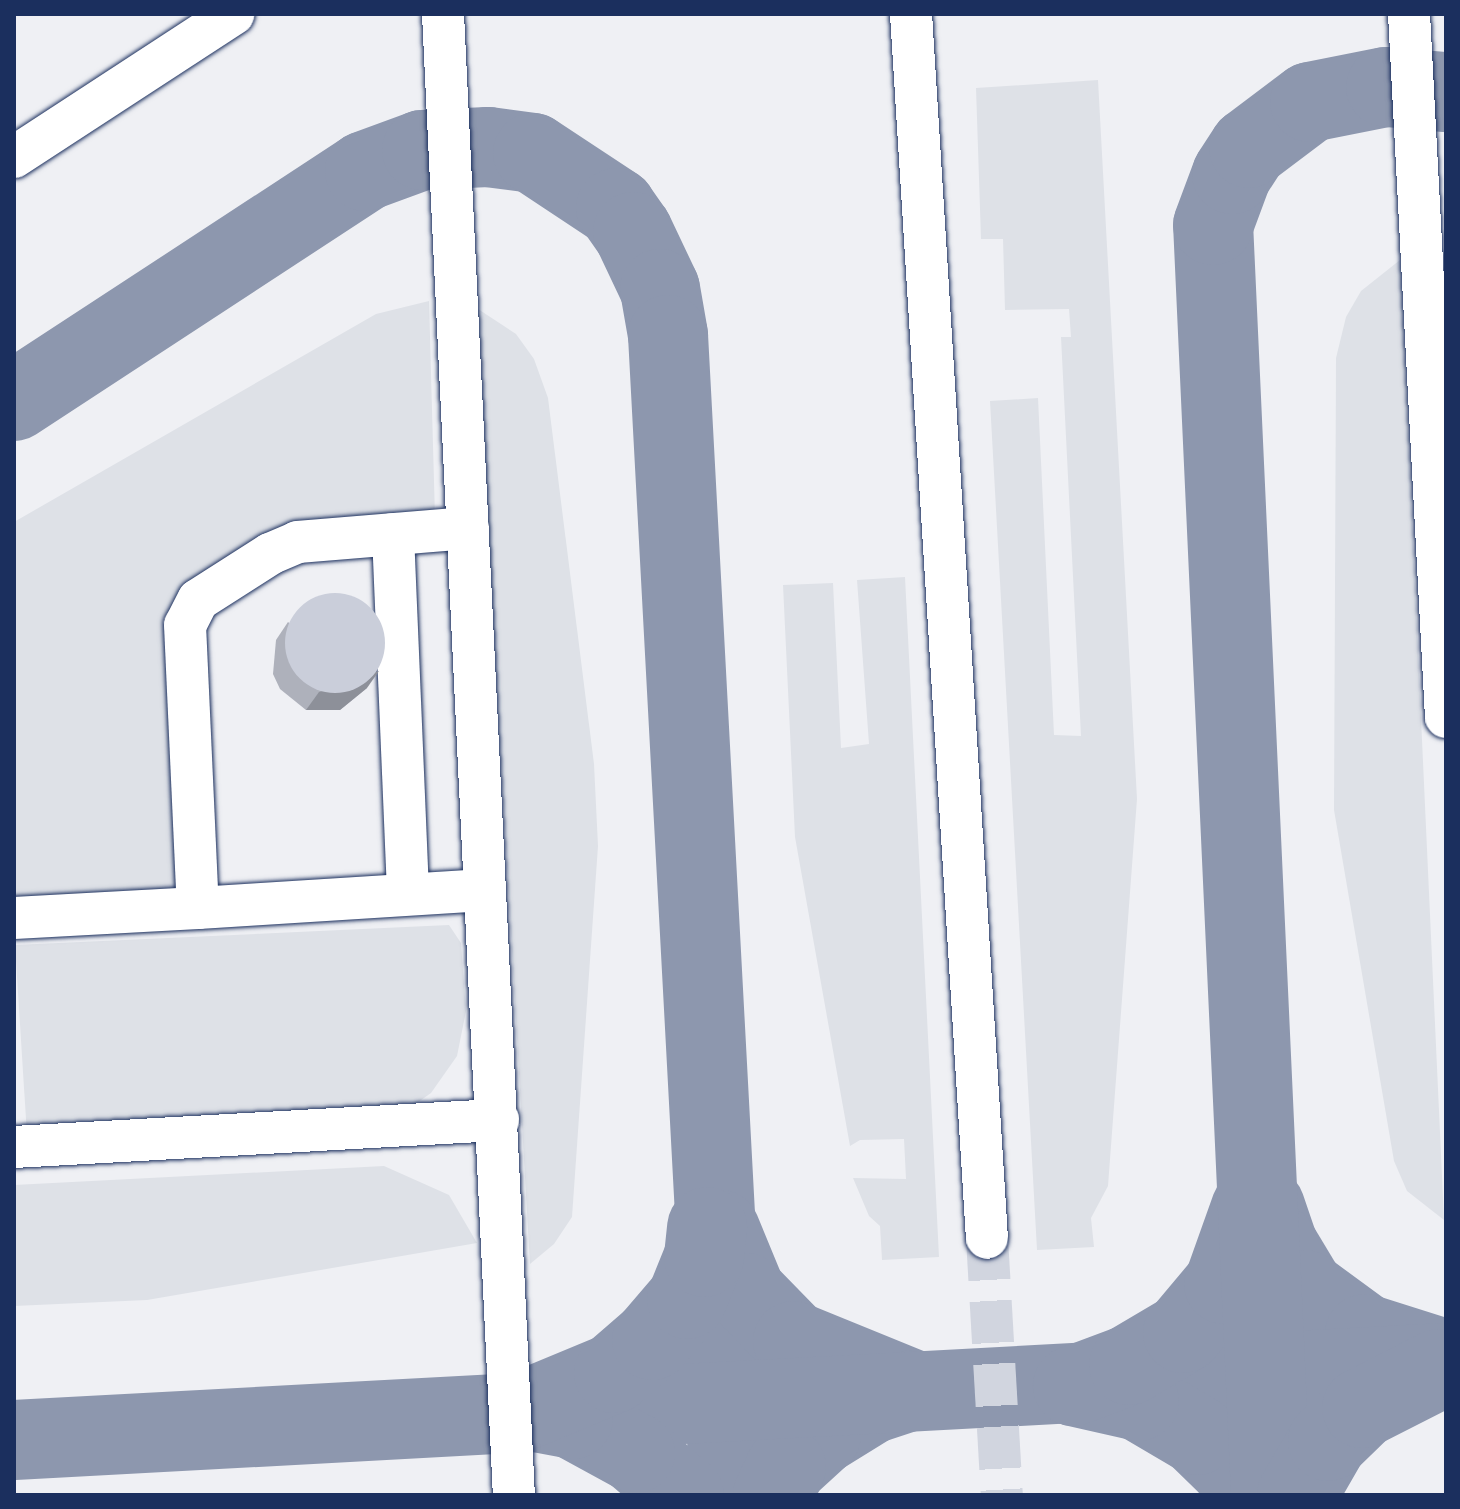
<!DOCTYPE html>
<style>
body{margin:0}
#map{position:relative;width:1460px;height:1509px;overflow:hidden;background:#fff;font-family:Mynerve,sans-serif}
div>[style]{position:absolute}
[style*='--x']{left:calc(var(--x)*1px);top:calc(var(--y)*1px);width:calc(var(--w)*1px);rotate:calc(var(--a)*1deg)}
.built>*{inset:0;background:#eff0f4}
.green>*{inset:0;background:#dee1e7}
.taxiway>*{height:80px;margin:-40px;padding:0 40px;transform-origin:40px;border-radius:40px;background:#8d97ae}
.minor-tunnel>*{height:42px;margin-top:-21px;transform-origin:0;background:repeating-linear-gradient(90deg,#d1d5df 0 42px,transparent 0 63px)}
.roads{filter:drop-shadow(0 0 2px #1b2f5e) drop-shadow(0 0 2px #1b2f5e)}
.minor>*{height:42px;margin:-21px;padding:0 21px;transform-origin:21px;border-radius:21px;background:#fff}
.wall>*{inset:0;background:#aeb1bb}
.shaded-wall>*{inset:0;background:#8d9099}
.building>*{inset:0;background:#caceda}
.round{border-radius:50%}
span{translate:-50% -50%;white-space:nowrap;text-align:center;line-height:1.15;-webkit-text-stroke:6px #fff;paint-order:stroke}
.frame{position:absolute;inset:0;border:16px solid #1b2f5e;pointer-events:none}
</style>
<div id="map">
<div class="built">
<div style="clip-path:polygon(14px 14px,1446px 14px,1446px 1495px,14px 1495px)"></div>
</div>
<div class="green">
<div style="clip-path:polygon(1098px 80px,1137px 799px,1108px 1186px,1091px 1218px,1094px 1247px,1037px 1250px,990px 401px,1038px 398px,1054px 735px,1081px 736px,1061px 337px,1071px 337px,1069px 309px,1005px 310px,1003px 239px,981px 239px,976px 88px)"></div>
<div style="clip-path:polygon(1400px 260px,1444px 1220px,1407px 1191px,1394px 1161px,1334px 810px,1336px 358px,1346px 317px,1361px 291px)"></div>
<div style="clip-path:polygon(429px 301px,435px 517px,290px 539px,169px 620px,181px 908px,14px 916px,14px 522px,376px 314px)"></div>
<div style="clip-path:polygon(475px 307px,516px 334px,534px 359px,548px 398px,594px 764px,598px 846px,572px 1217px,554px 1244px,530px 1264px)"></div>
<div style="clip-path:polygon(905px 577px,939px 1257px,882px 1260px,880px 1226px,869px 1216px,853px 1178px,906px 1179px,904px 1139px,860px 1140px,850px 1146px,795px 837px,783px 585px,833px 583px,841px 748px,869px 744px,857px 580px)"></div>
<div style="clip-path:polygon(449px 925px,461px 943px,466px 1011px,457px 1056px,431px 1093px,404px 1112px,27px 1135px,15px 945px)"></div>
<div style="clip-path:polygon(384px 1166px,449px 1195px,477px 1243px,147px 1300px,14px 1306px,14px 1185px)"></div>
</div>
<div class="taxiway">
<div style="--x:14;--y:401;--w:420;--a:-33.2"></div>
<div style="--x:365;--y:171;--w:61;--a:-20.2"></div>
<div style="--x:422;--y:150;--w:66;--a:-2.6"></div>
<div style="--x:488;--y:147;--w:45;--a:7.6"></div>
<div style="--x:533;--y:153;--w:100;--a:33.5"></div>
<div style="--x:616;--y:208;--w:29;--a:55"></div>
<div style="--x:633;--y:232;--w:63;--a:64.7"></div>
<div style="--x:660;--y:289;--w:47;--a:80.1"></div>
<div style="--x:668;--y:335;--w:1162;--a:86.94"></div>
<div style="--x:1265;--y:1207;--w:40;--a:71.1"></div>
<div style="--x:1278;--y:1245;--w:52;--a:59"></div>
<div style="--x:1305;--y:1290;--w:74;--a:36.3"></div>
<div style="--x:1365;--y:1334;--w:77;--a:17.5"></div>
<div style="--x:720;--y:1230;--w:68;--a:67.6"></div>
<div style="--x:746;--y:1293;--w:67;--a:45.6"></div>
<div style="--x:793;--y:1341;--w:130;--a:22.2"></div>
<div style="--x:913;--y:1390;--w:44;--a:161.6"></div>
<div style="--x:871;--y:1404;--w:59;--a:148.2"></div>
<div style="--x:821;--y:1435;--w:47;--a:137.6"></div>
<div style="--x:786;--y:1467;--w:31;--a:115"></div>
<div style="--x:14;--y:1440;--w:1434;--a:-3.08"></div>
<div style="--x:684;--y:1495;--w:65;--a:-139.4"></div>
<div style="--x:635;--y:1453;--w:71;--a:-151.3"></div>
<div style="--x:573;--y:1419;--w:49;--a:-169.4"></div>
<div style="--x:525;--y:1410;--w:96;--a:-22.6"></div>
<div style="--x:614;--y:1373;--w:50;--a:-41"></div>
<div style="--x:652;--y:1340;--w:54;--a:-49.5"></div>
<div style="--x:687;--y:1299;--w:45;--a:-68"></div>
<div style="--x:704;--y:1257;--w:30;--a:-84"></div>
<div style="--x:1245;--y:1495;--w:29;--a:-117"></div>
<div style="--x:1232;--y:1469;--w:49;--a:-135.8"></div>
<div style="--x:1197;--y:1435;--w:67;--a:-149.6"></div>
<div style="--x:1139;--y:1401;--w:68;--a:-167.2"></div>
<div style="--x:1073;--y:1386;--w:60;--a:-20.6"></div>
<div style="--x:1129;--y:1365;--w:63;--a:-30.7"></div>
<div style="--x:1183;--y:1333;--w:64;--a:-50.1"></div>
<div style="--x:1224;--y:1284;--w:81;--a:-70.4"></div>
<div style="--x:1271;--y:1495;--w:1271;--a:-92.61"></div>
<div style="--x:1213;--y:225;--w:54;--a:-69.6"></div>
<div style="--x:1232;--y:174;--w:31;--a:-57"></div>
<div style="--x:1249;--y:148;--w:76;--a:-37"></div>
<div style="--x:1310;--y:102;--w:77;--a:-11.2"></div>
<div style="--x:1386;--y:87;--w:60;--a:4.8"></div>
<div style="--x:1297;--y:1495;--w:62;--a:-60.1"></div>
<div style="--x:1328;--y:1441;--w:47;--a:-44.1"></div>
<div style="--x:1362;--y:1408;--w:86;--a:-26.9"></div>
</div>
<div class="minor-tunnel">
<div style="--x:987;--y:1238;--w:257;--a:86.7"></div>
</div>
<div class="roads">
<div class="minor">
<div style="--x:443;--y:14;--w:1483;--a:87.26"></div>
<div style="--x:911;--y:14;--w:1226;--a:86.45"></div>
<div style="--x:1409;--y:14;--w:704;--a:86.99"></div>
<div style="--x:14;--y:157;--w:262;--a:-33.1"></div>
<div style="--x:468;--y:528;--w:171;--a:175.3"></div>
<div style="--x:298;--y:542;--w:30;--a:157"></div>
<div style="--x:270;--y:554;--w:85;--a:147.4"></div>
<div style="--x:198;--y:600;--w:28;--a:117"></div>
<div style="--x:185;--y:625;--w:283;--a:87.4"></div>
<div style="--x:198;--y:908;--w:287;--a:-3.6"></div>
<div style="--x:393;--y:534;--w:360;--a:87.6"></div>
<div style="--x:14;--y:918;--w:184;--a:-3.1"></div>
<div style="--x:14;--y:1147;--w:485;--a:-3.2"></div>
</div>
</div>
<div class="wall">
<div style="clip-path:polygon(288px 622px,367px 688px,340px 710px,306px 710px,280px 689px,273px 674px,276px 640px)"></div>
</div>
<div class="shaded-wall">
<div style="clip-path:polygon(379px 671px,367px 688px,340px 710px,306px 710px,319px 692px)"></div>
</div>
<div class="building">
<div class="round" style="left:285px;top:593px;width:100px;height:100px"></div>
</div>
<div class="frame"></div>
</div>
